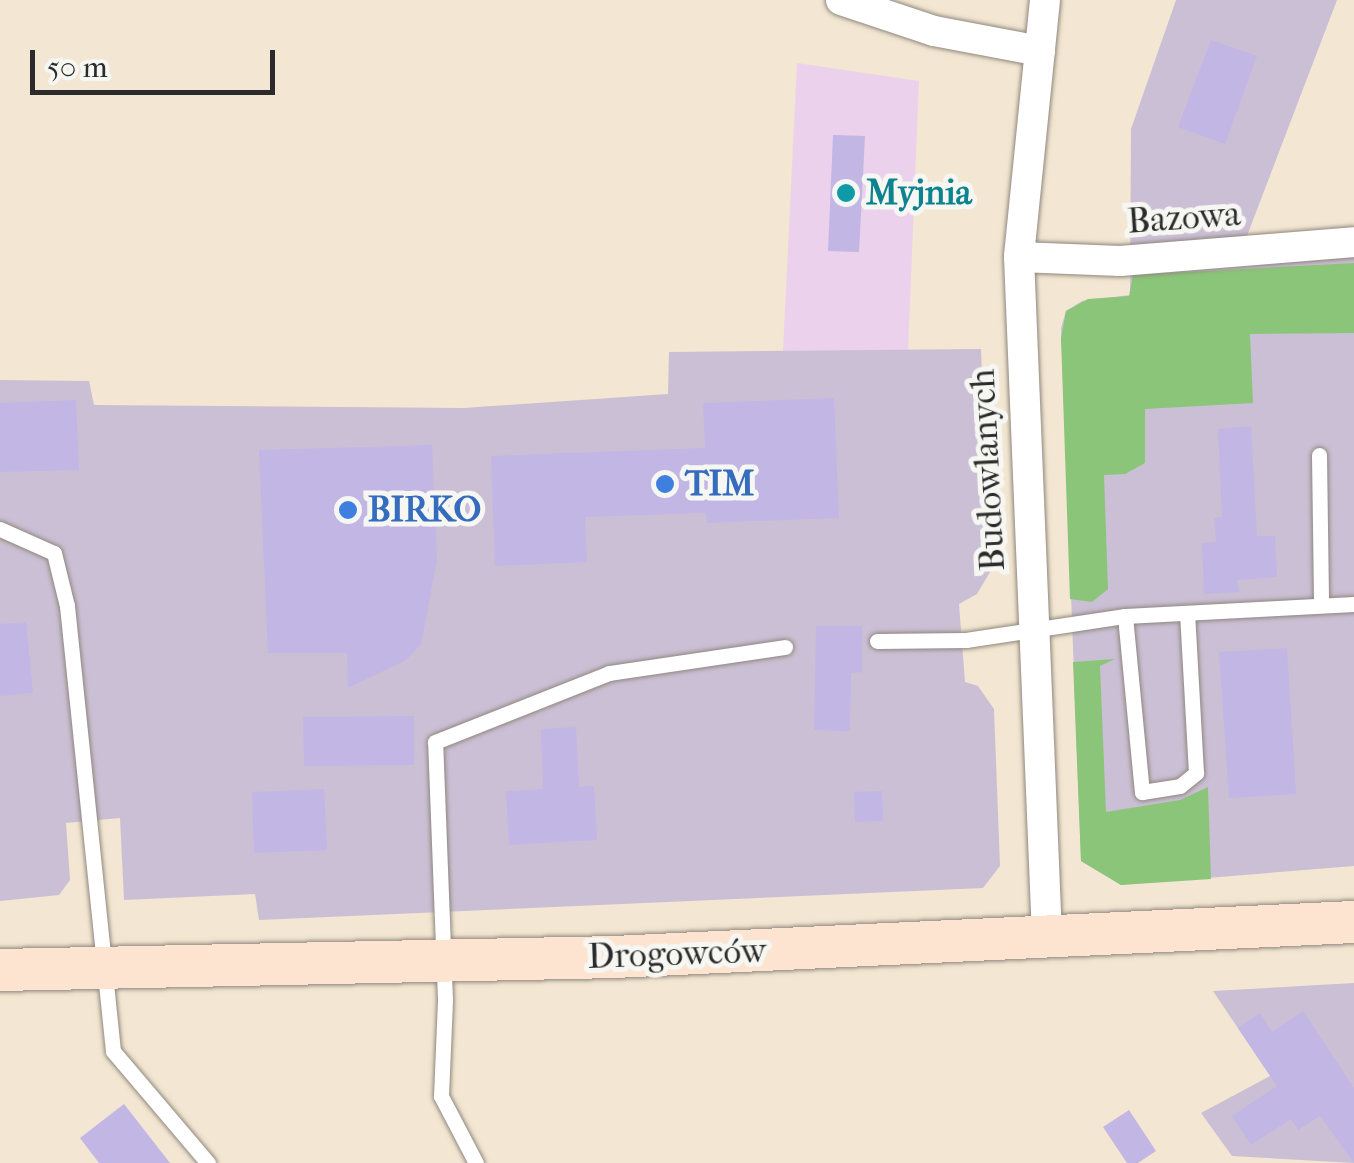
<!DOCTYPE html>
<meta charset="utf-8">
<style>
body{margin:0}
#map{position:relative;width:1354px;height:1163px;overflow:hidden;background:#f3e6d2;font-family:"IM FELL French Canon",serif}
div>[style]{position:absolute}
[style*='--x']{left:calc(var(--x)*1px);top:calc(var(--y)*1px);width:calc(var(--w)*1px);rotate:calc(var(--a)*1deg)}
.built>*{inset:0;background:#ebd1eb}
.industrial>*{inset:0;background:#cbbfd5}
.green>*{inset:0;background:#8bc579}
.building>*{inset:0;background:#c2b6e4}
.roads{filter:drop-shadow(0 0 2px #8f887e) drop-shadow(0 0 2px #8f887e)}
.service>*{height:15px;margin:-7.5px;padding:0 7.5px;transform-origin:7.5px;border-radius:7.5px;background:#fff}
.minor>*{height:30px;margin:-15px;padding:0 15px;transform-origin:15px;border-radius:15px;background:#fff}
.secondary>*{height:42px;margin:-21px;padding:0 21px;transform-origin:21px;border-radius:21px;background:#fde4d0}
.dots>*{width:28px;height:28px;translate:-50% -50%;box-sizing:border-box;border:5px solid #f6f6f2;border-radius:50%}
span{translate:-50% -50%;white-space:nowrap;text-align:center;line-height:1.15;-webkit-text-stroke:10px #f6f6f2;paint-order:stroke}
.culture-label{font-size:35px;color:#0d838f;font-weight:700}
.left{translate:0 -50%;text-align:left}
.street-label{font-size:35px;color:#2b2b2b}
.shop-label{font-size:35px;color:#366cbe;font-weight:700}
.scale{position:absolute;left:30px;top:50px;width:245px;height:45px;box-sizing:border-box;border:5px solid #2b2b2b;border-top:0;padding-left:12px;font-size:30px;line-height:35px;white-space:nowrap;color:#2b2b2b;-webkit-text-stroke:8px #f6f6f2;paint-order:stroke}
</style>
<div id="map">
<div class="built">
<div style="clip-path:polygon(797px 63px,919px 81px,908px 350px,783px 351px)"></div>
</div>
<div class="industrial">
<div style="clip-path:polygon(1176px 0,1337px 0,1242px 249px,1354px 241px,1354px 866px,1121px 885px,1081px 861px,1061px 328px,1066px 311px,1082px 301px,1130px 295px,1131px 129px)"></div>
<div style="clip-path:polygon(981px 349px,990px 572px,977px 594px,959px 604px,965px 682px,978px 686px,994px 709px,1000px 866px,983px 888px,259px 920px,255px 894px,124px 900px,120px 818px,66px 823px,70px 880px,59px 895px,0 901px,0 380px,89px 381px,94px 405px,464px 408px,668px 394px,669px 352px)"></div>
<div style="clip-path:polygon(1354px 983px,1354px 1163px,1232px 1156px,1201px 1113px,1270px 1076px,1213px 991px)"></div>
</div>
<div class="green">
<div style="clip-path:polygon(1354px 263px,1354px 333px,1250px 334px,1253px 403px,1145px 409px,1145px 463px,1125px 474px,1104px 475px,1108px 589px,1092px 602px,1070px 599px,1061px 338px,1066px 311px,1088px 299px,1129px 296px,1133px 275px)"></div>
<div style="clip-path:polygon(1115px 659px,1100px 666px,1106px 812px,1180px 800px,1208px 787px,1211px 879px,1121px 885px,1081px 861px,1073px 662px)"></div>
</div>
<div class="building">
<div style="clip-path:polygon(1211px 40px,1257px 56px,1225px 144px,1178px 127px)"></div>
<div style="clip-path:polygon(833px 135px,865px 136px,859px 252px,828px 251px)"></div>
<div style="clip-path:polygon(834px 398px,839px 518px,707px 523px,706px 513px,585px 517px,587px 562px,495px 566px,491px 456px,705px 448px,703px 403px)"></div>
<div style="clip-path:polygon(76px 400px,79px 470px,0 472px,0 403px)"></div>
<div style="clip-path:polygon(1251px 426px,1257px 536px,1275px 536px,1277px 577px,1237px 580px,1239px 592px,1204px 594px,1202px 543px,1216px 542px,1214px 518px,1222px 517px,1218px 429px)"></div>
<div style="clip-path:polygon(432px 445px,437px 560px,421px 644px,406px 660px,348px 688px,347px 653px,268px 653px,259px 450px)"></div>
<div style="clip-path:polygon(26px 622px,33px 693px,0 696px,0 624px)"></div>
<div style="clip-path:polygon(816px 626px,862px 626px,862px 672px,851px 673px,850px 731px,814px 730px)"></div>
<div style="clip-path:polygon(1287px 648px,1296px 794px,1229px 798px,1219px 652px)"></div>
<div style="clip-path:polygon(414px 716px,414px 765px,304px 766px,303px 717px)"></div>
<div style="clip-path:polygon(576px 727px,579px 787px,594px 786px,597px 840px,509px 845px,506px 791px,543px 789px,541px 729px)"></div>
<div style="clip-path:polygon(324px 789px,327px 850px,254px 853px,252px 792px)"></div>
<div style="clip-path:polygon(882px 791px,883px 821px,855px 822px,854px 792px)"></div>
<div style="clip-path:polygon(1303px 1011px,1354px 1088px,1354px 1163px,1320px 1116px,1298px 1130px,1291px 1119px,1251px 1145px,1232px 1116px,1277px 1086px,1238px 1028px,1260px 1013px,1272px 1032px)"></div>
<div style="clip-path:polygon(124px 1104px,170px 1163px,99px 1163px,80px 1138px)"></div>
<div style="clip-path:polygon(1129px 1110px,1156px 1151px,1138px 1163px,1127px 1163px,1103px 1127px)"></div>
</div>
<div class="roads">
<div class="service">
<div style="--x:1319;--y:455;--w:150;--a:89.2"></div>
<div style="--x:0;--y:529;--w:59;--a:24"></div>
<div style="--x:54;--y:553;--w:55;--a:76.2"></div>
<div style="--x:67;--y:606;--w:447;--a:84.1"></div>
<div style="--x:113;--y:1051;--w:147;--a:49.7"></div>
<div style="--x:1125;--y:616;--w:177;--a:84.5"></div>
<div style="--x:1142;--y:792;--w:38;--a:-9"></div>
<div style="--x:1180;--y:786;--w:21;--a:-39"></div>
<div style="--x:1196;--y:773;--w:160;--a:-93.2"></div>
<div style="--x:877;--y:641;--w:89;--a:-0.6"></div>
<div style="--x:966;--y:640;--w:161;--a:-8.6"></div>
<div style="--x:1125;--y:616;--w:229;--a:-3"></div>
<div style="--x:476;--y:1163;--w:76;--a:-117.6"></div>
<div style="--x:441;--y:1096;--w:97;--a:-87.6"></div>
<div style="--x:445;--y:999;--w:257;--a:-92.2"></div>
<div style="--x:435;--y:742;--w:187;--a:-21.6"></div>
<div style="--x:609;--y:673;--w:178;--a:-8.4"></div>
</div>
<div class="minor">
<div style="--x:841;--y:0;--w:98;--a:18.4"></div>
<div style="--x:934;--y:31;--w:108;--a:10.7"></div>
<div style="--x:1045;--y:0;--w:258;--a:95.8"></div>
<div style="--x:1019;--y:257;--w:681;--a:87.64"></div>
<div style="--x:1019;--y:257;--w:101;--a:2.3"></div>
<div style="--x:1120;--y:261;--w:235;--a:-4.6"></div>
</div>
<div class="secondary">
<div style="--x:0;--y:970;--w:614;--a:-1.21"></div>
<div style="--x:614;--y:957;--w:741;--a:-2.71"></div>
</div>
</div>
<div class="dots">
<div style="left:846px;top:193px;background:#0f9aa8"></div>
<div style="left:665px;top:484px;background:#3f7fe0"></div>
<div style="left:348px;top:510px;background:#3f7fe0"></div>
</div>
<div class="culture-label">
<span class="left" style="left:866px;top:193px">Myjnia</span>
</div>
<div class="street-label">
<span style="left:1184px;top:218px;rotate:-4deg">Bazowa</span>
<span style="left:988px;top:470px;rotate:-93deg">Budowlanych</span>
<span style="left:677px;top:954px;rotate:-2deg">Drogowców</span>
</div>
<div class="shop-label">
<span class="left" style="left:685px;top:484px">TIM</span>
<span class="left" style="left:368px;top:510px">BIRKO</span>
</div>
<div class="scale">50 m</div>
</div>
